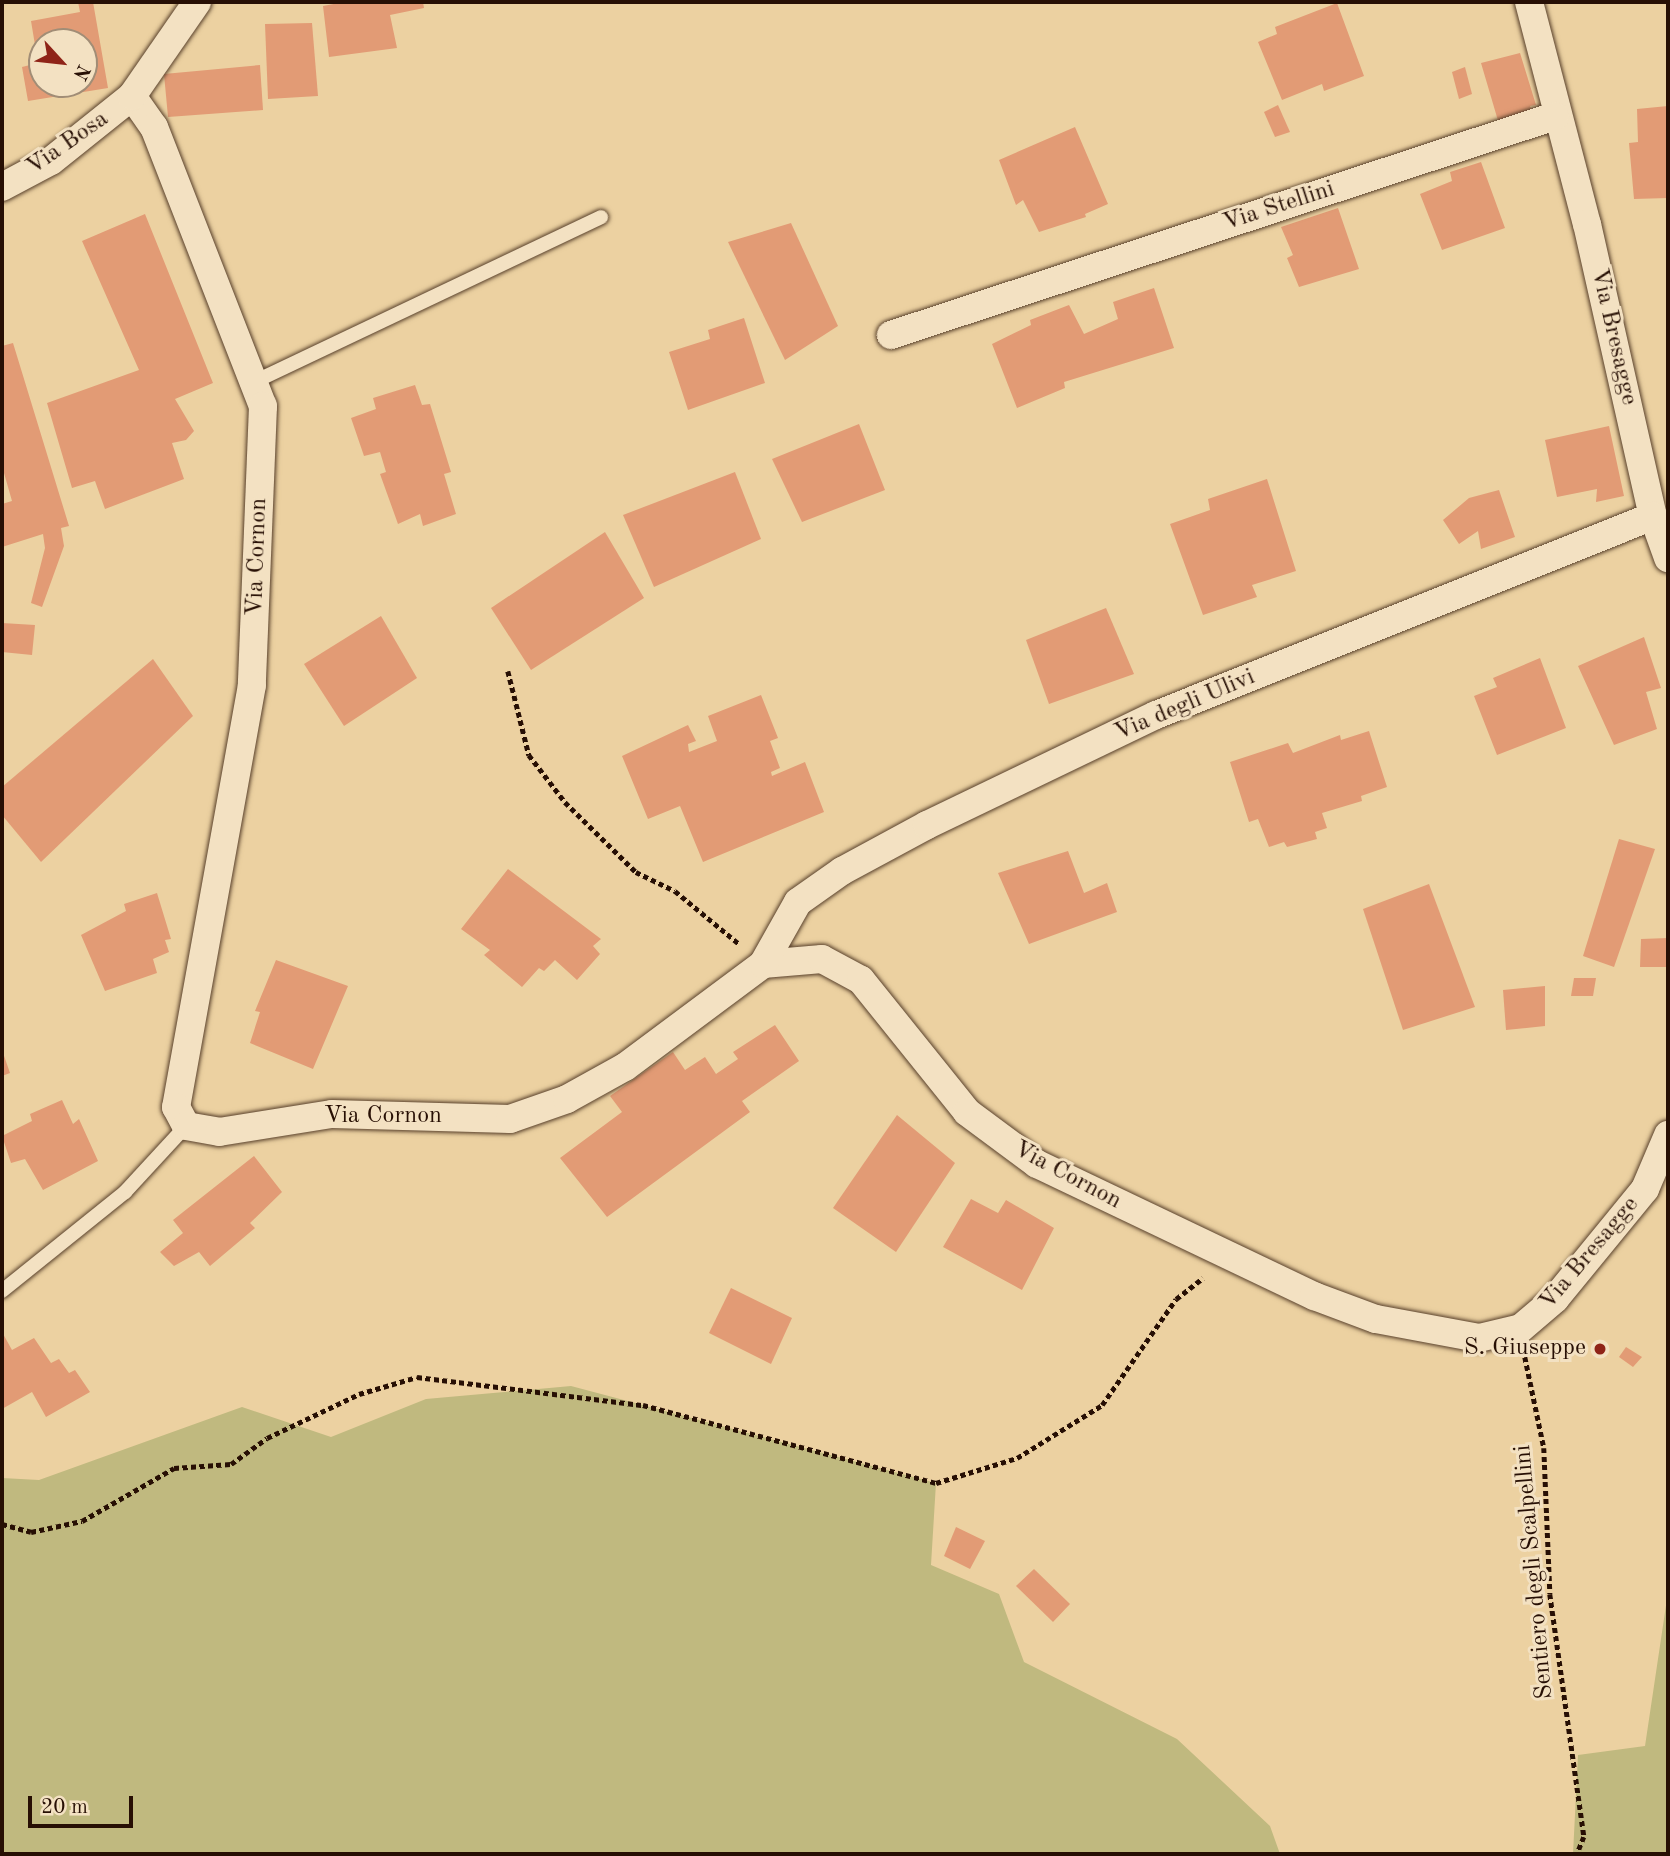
<!DOCTYPE html>
<style>
body{margin:0}
#map{position:relative;width:1670px;height:1856px;overflow:hidden;background:#ecd1a1;font-family:"Old Standard TT",serif}
div>[style]{position:absolute}
[style*='--x']{left:calc(var(--x)*1px);top:calc(var(--y)*1px);width:calc(var(--w)*1px);rotate:calc(var(--a)*1deg)}
.green>*{inset:0;background:#c0b97f}
.building>*{inset:0;background:#e29b75}
.path>*{height:4.5px;margin-top:-2.25px;transform-origin:0;background:repeating-linear-gradient(90deg,#270f04 0 5px,transparent 0 8.5px)}
.roads{filter:drop-shadow(0 0 2px #58402b) drop-shadow(0 0 2px #58402b)}
.service>*{height:14px;margin:-7px;padding:0 7px;transform-origin:7px;border-radius:7px;background:#f3e1c2}
.minor>*{height:28px;margin:-14px;padding:0 14px;transform-origin:14px;border-radius:14px;background:#f3e1c2}
.dots>*{width:19px;height:19px;translate:-50% -50%;box-sizing:border-box;border:4px solid #f3e1c2;border-radius:50%}
span{translate:-50% -50%;white-space:nowrap;text-align:center;line-height:1.15;-webkit-text-stroke:6px #f3e1c2;paint-order:stroke}
.street-label{font-size:24px;color:#270f04}
.poi-label{font-size:24px;color:#270f04}
.right{translate:-100% -50%;text-align:right}
.frame{position:absolute;inset:0;border:4px solid #270f04;pointer-events:none}
.north{position:absolute;left:28px;top:28px;width:70px;height:70px;box-sizing:border-box;background:#f3e1c2;border:2px solid #a18d76;border-radius:50%;rotate:117deg;font-size:19px;font-weight:700;line-height:28px;text-align:center;color:#270f04}
.north::after{content:'';display:block;margin:auto;width:24px;height:32px;background:#8f2418;clip-path:polygon(50% 0,100% 100%,50% 72%,0 100%)}
.scale{position:absolute;left:28px;top:1796px;width:105px;height:32px;box-sizing:border-box;border:4px solid #270f04;border-top:0;padding-left:9px;font-size:21px;line-height:24px;white-space:nowrap;color:#270f04;-webkit-text-stroke:5px #f3e1c2;paint-order:stroke}
</style>
<div id="map">
<div class="green">
<div style="clip-path:polygon(571px 1386px,936px 1483px,931px 1565px,999px 1594px,1024px 1662px,1177px 1739px,1270px 1826px,1280px 1854px,2px 1854px,2px 1478px,39px 1480px,242px 1407px,331px 1437px,426px 1399px)"></div>
<div style="clip-path:polygon(1668px 1592px,1668px 1854px,1573px 1854px,1578px 1755px,1645px 1746px)"></div>
</div>
<div class="building">
<div style="clip-path:polygon(evenodd,78px 2px,93px 2px,108px 88px,28px 101px,22px 67px,38px 63px,31px 21px,80px 12px,78px 2px,42px 42px,84px 42px,84px 84px,42px 84px,42px 42px)"></div>
<div style="clip-path:polygon(344px 2px,423px 2px,424px 8px,390px 15px,397px 48px,329px 57px,323px 6px)"></div>
<div style="clip-path:polygon(1337px 3px,1364px 76px,1324px 91px,1322px 84px,1282px 100px,1258px 42px,1277px 34px,1275px 27px)"></div>
<div style="clip-path:polygon(312px 23px,318px 96px,268px 99px,265px 24px)"></div>
<div style="clip-path:polygon(1520px 53px,1536px 105px,1530px 106px,1533px 113px,1499px 124px,1481px 63px)"></div>
<div style="clip-path:polygon(260px 65px,263px 110px,168px 117px,164px 74px)"></div>
<div style="clip-path:polygon(1465px 67px,1472px 94px,1459px 99px,1452px 72px)"></div>
<div style="clip-path:polygon(1278px 105px,1290px 132px,1275px 137px,1264px 112px)"></div>
<div style="clip-path:polygon(1668px 106px,1668px 198px,1634px 199px,1629px 143px,1638px 142px,1637px 109px)"></div>
<div style="clip-path:polygon(1075px 127px,1108px 204px,1085px 214px,1086px 217px,1039px 232px,1023px 200px,1016px 205px,999px 160px)"></div>
<div style="clip-path:polygon(1481px 162px,1505px 228px,1442px 250px,1420px 194px,1452px 181px,1450px 172px)"></div>
<div style="clip-path:polygon(1338px 208px,1359px 269px,1299px 287px,1287px 258px,1293px 255px,1281px 227px)"></div>
<div style="clip-path:polygon(145px 214px,213px 383px,175px 399px,194px 431px,186px 440px,172px 443px,184px 479px,105px 509px,95px 481px,72px 488px,47px 403px,139px 370px,82px 241px)"></div>
<div style="clip-path:polygon(791px 223px,838px 326px,785px 360px,728px 242px)"></div>
<div style="clip-path:polygon(1154px 288px,1174px 348px,1064px 382px,1065px 388px,1017px 408px,992px 344px,1031px 325px,1030px 320px,1069px 305px,1084px 334px,1118px 319px,1113px 302px)"></div>
<div style="clip-path:polygon(744px 318px,765px 383px,688px 410px,669px 352px,710px 339px,708px 330px)"></div>
<div style="clip-path:polygon(13px 343px,69px 526px,61px 528px,64px 546px,42px 607px,31px 603px,45px 548px,43px 534px,2px 547px,2px 504px,12px 501px,2px 466px,2px 346px)"></div>
<div style="clip-path:polygon(415px 385px,422px 405px,430px 404px,451px 472px,444px 474px,456px 514px,423px 526px,420px 514px,398px 524px,380px 474px,386px 472px,380px 452px,364px 456px,351px 418px,376px 409px,373px 398px)"></div>
<div style="clip-path:polygon(859px 424px,885px 490px,802px 522px,772px 459px)"></div>
<div style="clip-path:polygon(1609px 426px,1624px 496px,1596px 502px,1597px 489px,1557px 497px,1545px 440px)"></div>
<div style="clip-path:polygon(735px 472px,761px 539px,654px 587px,623px 515px)"></div>
<div style="clip-path:polygon(1267px 479px,1296px 571px,1252px 585px,1257px 597px,1203px 615px,1170px 524px,1210px 510px,1208px 499px)"></div>
<div style="clip-path:polygon(1499px 490px,1515px 537px,1481px 549px,1478px 531px,1459px 544px,1443px 520px,1469px 498px)"></div>
<div style="clip-path:polygon(605px 532px,644px 598px,531px 670px,491px 608px)"></div>
<div style="clip-path:polygon(1106px 608px,1134px 674px,1049px 704px,1026px 640px)"></div>
<div style="clip-path:polygon(381px 616px,417px 678px,344px 726px,304px 664px)"></div>
<div style="clip-path:polygon(2px 623px,35px 625px,32px 655px,2px 652px)"></div>
<div style="clip-path:polygon(1644px 637px,1661px 688px,1646px 692px,1657px 729px,1614px 745px,1578px 666px)"></div>
<div style="clip-path:polygon(1540px 658px,1566px 728px,1497px 755px,1474px 696px,1497px 687px,1493px 678px)"></div>
<div style="clip-path:polygon(153px 659px,193px 716px,41px 862px,2px 815px,2px 787px)"></div>
<div style="clip-path:polygon(761px 695px,778px 738px,770px 741px,780px 768px,771px 772px,772px 776px,805px 762px,824px 812px,703px 862px,680px 806px,648px 819px,622px 756px,688px 725px,696px 741px,688px 744px,689px 752px,717px 741px,708px 716px)"></div>
<div style="clip-path:polygon(1369px 731px,1387px 787px,1361px 796px,1362px 801px,1322px 813px,1327px 828px,1315px 832px,1317px 839px,1287px 847px,1284px 842px,1269px 847px,1258px 819px,1249px 822px,1230px 762px,1288px 743px,1293px 753px,1340px 735px,1341px 740px)"></div>
<div style="clip-path:polygon(1619px 839px,1655px 849px,1614px 967px,1583px 956px)"></div>
<div style="clip-path:polygon(1068px 851px,1084px 893px,1107px 883px,1117px 912px,1029px 944px,998px 873px)"></div>
<div style="clip-path:polygon(508px 869px,601px 939px,593px 946px,600px 954px,577px 980px,555px 960px,544px 971px,539px 968px,522px 987px,484px 955px,490px 950px,461px 929px)"></div>
<div style="clip-path:polygon(1429px 884px,1475px 1007px,1403px 1030px,1363px 909px)"></div>
<div style="clip-path:polygon(157px 893px,171px 939px,165px 940px,169px 952px,153px 959px,157px 973px,105px 991px,81px 935px,126px 911px,124px 904px)"></div>
<div style="clip-path:polygon(1668px 938px,1668px 967px,1640px 967px,1641px 939px)"></div>
<div style="clip-path:polygon(276px 960px,348px 986px,313px 1069px,250px 1043px,260px 1012px,255px 1011px)"></div>
<div style="clip-path:polygon(1574px 978px,1596px 978px,1593px 996px,1571px 996px)"></div>
<div style="clip-path:polygon(1545px 986px,1545px 1026px,1506px 1030px,1503px 990px)"></div>
<div style="clip-path:polygon(775px 1025px,799px 1061px,742px 1101px,750px 1112px,607px 1217px,560px 1158px,622px 1112px,610px 1096px,673px 1052px,685px 1070px,705px 1057px,716px 1074px,738px 1059px,733px 1052px)"></div>
<div style="clip-path:polygon(2px 1050px,10px 1073px,2px 1076px)"></div>
<div style="clip-path:polygon(62px 1100px,73px 1124px,79px 1119px,98px 1161px,43px 1190px,25px 1159px,11px 1163px,2px 1136px,32px 1121px,30px 1114px)"></div>
<div style="clip-path:polygon(897px 1115px,955px 1163px,896px 1252px,833px 1208px)"></div>
<div style="clip-path:polygon(254px 1156px,282px 1192px,250px 1223px,255px 1228px,210px 1266px,199px 1252px,174px 1266px,160px 1252px,183px 1233px,173px 1220px)"></div>
<div style="clip-path:polygon(971px 1199px,998px 1213px,1006px 1200px,1054px 1228px,1022px 1290px,943px 1247px)"></div>
<div style="clip-path:polygon(731px 1288px,792px 1318px,771px 1364px,709px 1333px)"></div>
<div style="clip-path:polygon(2px 1332px,12px 1350px,34px 1338px,51px 1363px,59px 1359px,69px 1373px,75px 1370px,90px 1392px,46px 1417px,32px 1392px,2px 1409px)"></div>
<div style="clip-path:polygon(1626px 1347px,1642px 1357px,1633px 1367px,1619px 1357px)"></div>
<div style="clip-path:polygon(956px 1527px,985px 1541px,970px 1569px,944px 1556px)"></div>
<div style="clip-path:polygon(1034px 1569px,1070px 1604px,1053px 1622px,1016px 1586px)"></div>
</div>
<div class="path">
<div style="--x:508;--y:671;--w:87;--a:76"></div>
<div style="--x:529;--y:755;--w:59;--a:52.5"></div>
<div style="--x:565;--y:802;--w:100;--a:44.6"></div>
<div style="--x:636;--y:872;--w:43;--a:26"></div>
<div style="--x:675;--y:891;--w:82;--a:39.5"></div>
<div style="--x:1525;--y:1357;--w:93;--a:78.2"></div>
<div style="--x:1544;--y:1448;--w:146;--a:87.6"></div>
<div style="--x:1550;--y:1594;--w:245;--a:82"></div>
<div style="--x:1584;--y:1837;--w:18;--a:112"></div>
<div style="--x:2;--y:1524;--w:30;--a:15"></div>
<div style="--x:31;--y:1532;--w:52;--a:-12.2"></div>
<div style="--x:82;--y:1521;--w:106;--a:-29.9"></div>
<div style="--x:174;--y:1468;--w:57;--a:-4"></div>
<div style="--x:231;--y:1464;--w:44;--a:-35.8"></div>
<div style="--x:267;--y:1438;--w:102;--a:-25.6"></div>
<div style="--x:359;--y:1394;--w:60;--a:-16.3"></div>
<div style="--x:417;--y:1377;--w:228;--a:7.1"></div>
<div style="--x:643;--y:1405;--w:303;--a:14.9"></div>
<div style="--x:936;--y:1483;--w:85;--a:-17.2"></div>
<div style="--x:1017;--y:1458;--w:100;--a:-31.9"></div>
<div style="--x:1102;--y:1405;--w:129;--a:-55.1"></div>
<div style="--x:1176;--y:1299;--w:34;--a:-38"></div>
</div>
<div class="roads">
<div class="service">
<div style="--x:256;--y:381;--w:382;--a:-25.4"></div>
<div style="--x:2;--y:1291;--w:158;--a:-38.8"></div>
<div style="--x:125;--y:1192;--w:90;--a:-47.3"></div>
</div>
<div class="minor">
<div style="--x:1529;--y:2;--w:229;--a:75.4"></div>
<div style="--x:1587;--y:224;--w:299;--a:77.3"></div>
<div style="--x:1653;--y:516;--w:45;--a:70.3"></div>
<div style="--x:132;--y:96;--w:38;--a:55"></div>
<div style="--x:154;--y:127;--w:300;--a:68.7"></div>
<div style="--x:263;--y:406;--w:279;--a:92.3"></div>
<div style="--x:252;--y:685;--w:429;--a:100.2"></div>
<div style="--x:176;--y:1107;--w:21;--a:62"></div>
<div style="--x:186;--y:1126;--w:34;--a:10"></div>
<div style="--x:219;--y:1132;--w:114;--a:-9.1"></div>
<div style="--x:332;--y:1114;--w:178;--a:1.6"></div>
<div style="--x:510;--y:1119;--w:60;--a:-19.3"></div>
<div style="--x:567;--y:1099;--w:66;--a:-28.9"></div>
<div style="--x:625;--y:1067;--w:172;--a:-36.7"></div>
<div style="--x:763;--y:964;--w:59;--a:-4.8"></div>
<div style="--x:822;--y:959;--w:44;--a:28.3"></div>
<div style="--x:861;--y:980;--w:169;--a:51.2"></div>
<div style="--x:967;--y:1112;--w:87;--a:36.6"></div>
<div style="--x:1037;--y:1164;--w:307;--a:25.5"></div>
<div style="--x:1314;--y:1296;--w:66;--a:20.4"></div>
<div style="--x:1376;--y:1319;--w:105;--a:10.5"></div>
<div style="--x:1479;--y:1338;--w:43;--a:-13.4"></div>
<div style="--x:1521;--y:1328;--w:45;--a:-40.5"></div>
<div style="--x:1555;--y:1299;--w:142;--a:-50.7"></div>
<div style="--x:1645;--y:1189;--w:59;--a:-66.9"></div>
<div style="--x:2;--y:187;--w:55;--a:-28"></div>
<div style="--x:51;--y:161;--w:104;--a:-38.7"></div>
<div style="--x:132;--y:96;--w:114;--a:-55.3"></div>
<div style="--x:891;--y:335;--w:699;--a:-18.25"></div>
<div style="--x:763;--y:964;--w:71;--a:-60.6"></div>
<div style="--x:798;--y:902;--w:54;--a:-35.2"></div>
<div style="--x:842;--y:871;--w:97;--a:-28.4"></div>
<div style="--x:927;--y:825;--w:254;--a:-25.7"></div>
<div style="--x:1156;--y:715;--w:535;--a:-21.82"></div>
</div>
</div>
<div class="dots">
<div style="left:1600px;top:1349px;background:#8f2418"></div>
</div>
<div class="street-label">
<span style="left:68px;top:144px;rotate:-35deg">Via Bosa</span>
<span style="left:1279px;top:207px;rotate:-18deg">Via Stellini</span>
<span style="left:1613px;top:337px;rotate:77deg">Via Bresagge</span>
<span style="left:258px;top:557px;rotate:-88deg">Via Cornon</span>
<span style="left:1185px;top:706px;rotate:-23deg">Via degli Ulivi</span>
<span style="left:383px;top:1117px">Via Cornon</span>
<span style="left:1067px;top:1176px;rotate:28deg">Via Cornon</span>
<span style="left:1590px;top:1254px;rotate:-50deg">Via Bresagge</span>
<span style="left:1535px;top:1572px;rotate:-95deg">Sentiero degli Scalpellini</span>
</div>
<div class="poi-label">
<span class="right" style="left:1586px;top:1349px">S. Giuseppe</span>
</div>
<div class="frame"></div>
<div class="north">N</div>
<div class="scale">20 m</div>
</div>
